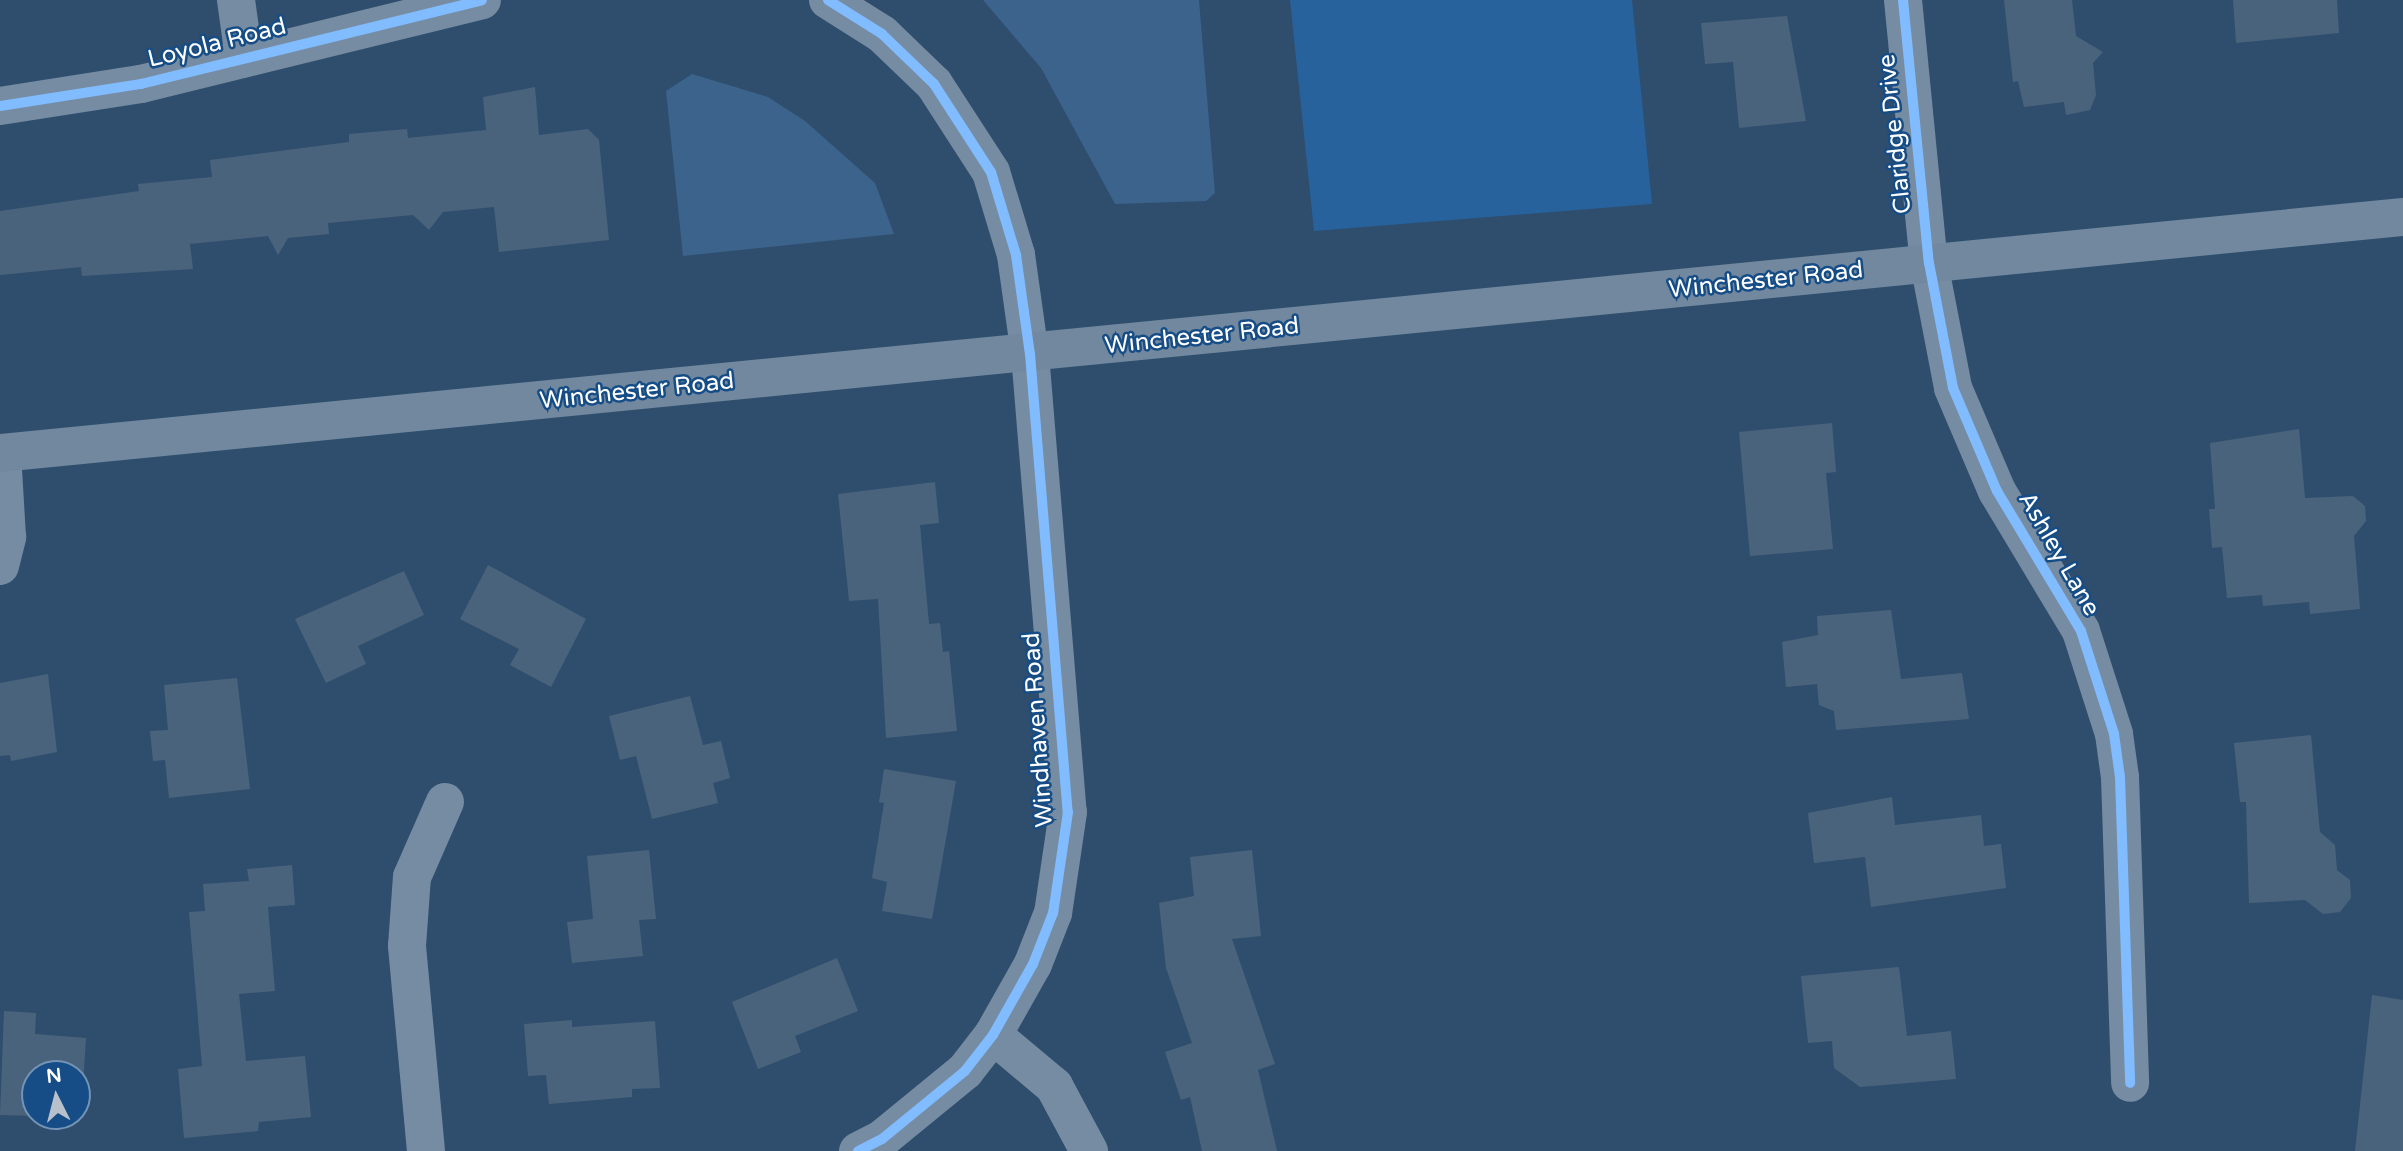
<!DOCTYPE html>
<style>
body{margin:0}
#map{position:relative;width:2403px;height:1151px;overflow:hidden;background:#2f4e6d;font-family:"Varela Round",sans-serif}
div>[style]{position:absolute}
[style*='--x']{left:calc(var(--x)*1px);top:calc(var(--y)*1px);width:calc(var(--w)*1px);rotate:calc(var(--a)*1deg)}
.green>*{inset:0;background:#27629d}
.water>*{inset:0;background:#3b638c}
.building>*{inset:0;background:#4a637c}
.minor>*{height:38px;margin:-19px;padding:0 19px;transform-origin:19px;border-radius:19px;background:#768ca3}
.secondary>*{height:38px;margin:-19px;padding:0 19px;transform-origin:19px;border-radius:19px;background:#71889f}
.cycleway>*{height:10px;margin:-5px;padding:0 5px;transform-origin:5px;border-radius:5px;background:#80bcff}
span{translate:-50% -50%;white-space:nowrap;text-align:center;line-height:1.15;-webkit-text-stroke:5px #164d86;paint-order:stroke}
.street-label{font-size:24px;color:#fff}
.north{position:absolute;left:21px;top:1060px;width:70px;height:70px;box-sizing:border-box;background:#164d86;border:2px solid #7394b6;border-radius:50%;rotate:354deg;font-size:19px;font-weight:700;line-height:28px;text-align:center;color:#fff}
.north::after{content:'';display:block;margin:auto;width:24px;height:32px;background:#b6c1cc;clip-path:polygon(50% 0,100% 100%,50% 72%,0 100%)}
</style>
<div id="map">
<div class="green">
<div style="clip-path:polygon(1290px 0,1632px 0,1652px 204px,1314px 231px)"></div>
</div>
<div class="water">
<div style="clip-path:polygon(983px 0,1199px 0,1215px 193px,1206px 201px,1115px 204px,1041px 68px)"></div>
<div style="clip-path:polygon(692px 74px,768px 97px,805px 121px,875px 183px,894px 234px,683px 256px,666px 91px)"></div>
</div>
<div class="building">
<div style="clip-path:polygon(2004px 0,2072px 0,2076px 36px,2103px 52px,2093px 63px,2096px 95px,2090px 110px,2066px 115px,2064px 102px,2024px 107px,2018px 81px,2013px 82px)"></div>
<div style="clip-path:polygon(2233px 0,2337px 0,2339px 33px,2236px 43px)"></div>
<div style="clip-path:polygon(1787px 16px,1806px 121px,1739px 128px,1733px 62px,1705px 64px,1701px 23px)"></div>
<div style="clip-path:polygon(535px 87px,539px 135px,588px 129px,599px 140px,609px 240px,499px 252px,494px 207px,443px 212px,429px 230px,413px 215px,328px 223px,329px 234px,288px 238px,278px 255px,268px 236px,190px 244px,193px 269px,82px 276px,81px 267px,0 275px,0 211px,139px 191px,138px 184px,212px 177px,210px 160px,349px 142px,349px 134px,407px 129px,408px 138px,486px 130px,483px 97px)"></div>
<div style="clip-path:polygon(1832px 423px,1836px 472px,1826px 473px,1833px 549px,1750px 556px,1739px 432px)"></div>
<div style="clip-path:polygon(2299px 429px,2305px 498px,2353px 496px,2365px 506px,2366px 521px,2354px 536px,2360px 609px,2310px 614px,2309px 602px,2263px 606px,2262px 595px,2227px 598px,2222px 547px,2212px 548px,2209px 509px,2215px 509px,2210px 443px)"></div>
<div style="clip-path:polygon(935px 482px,939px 523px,920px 525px,929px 624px,940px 623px,943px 652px,949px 651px,957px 731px,886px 738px,878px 599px,849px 601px,838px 494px)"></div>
<div style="clip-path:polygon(488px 565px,586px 619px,551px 687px,510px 665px,519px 649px,460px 619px)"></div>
<div style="clip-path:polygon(404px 571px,424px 615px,358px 646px,366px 664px,326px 683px,295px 619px)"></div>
<div style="clip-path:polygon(1891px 610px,1901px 679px,1962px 673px,1969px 719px,1836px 730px,1834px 711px,1819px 705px,1817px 684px,1786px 687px,1782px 642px,1818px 635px,1817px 616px)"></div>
<div style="clip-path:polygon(48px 674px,57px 752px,11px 761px,10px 755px,0 756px,0 683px)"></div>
<div style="clip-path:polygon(237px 678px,250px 789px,169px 798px,165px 760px,153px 761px,150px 731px,168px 730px,164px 685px)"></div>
<div style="clip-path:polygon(690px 696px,703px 745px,721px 741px,730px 778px,713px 783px,718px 803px,652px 819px,636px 756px,620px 760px,609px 716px)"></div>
<div style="clip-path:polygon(2311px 735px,2320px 832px,2335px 845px,2337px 870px,2350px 880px,2351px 898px,2340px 912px,2323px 914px,2305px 900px,2249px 903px,2246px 802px,2240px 802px,2234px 743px)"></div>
<div style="clip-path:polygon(884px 769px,956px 781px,932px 919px,882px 911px,887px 882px,872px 878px,884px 803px,879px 802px)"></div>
<div style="clip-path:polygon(1892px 797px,1895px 825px,1981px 815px,1984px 846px,2001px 844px,2006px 888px,1871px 907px,1865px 857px,1814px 863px,1808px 813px)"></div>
<div style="clip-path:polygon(649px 850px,656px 919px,639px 920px,643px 956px,572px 963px,567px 922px,593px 919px,587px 856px)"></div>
<div style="clip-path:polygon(1252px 850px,1261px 936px,1232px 939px,1275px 1064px,1258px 1070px,1277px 1151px,1202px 1151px,1190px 1097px,1181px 1100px,1165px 1052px,1192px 1043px,1166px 968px,1159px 903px,1194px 896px,1190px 857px)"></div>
<div style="clip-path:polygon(292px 865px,295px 905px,268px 907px,275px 991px,239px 994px,246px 1061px,305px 1056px,311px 1117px,259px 1122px,258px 1131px,184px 1138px,178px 1069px,202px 1066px,189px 912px,205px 911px,203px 884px,249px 881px,247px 869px)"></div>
<div style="clip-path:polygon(837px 958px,858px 1011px,795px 1036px,801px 1052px,758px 1069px,732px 1002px)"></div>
<div style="clip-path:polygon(1899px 967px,1907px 1036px,1951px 1031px,1956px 1079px,1860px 1087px,1834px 1068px,1832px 1041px,1808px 1043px,1801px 976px)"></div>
<div style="clip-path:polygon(2372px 995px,2403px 1000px,2403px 1151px,2355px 1151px)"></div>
<div style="clip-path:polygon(4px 1011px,36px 1013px,35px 1034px,86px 1038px,81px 1116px,77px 1074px,35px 1074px,35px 1116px,0 1115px)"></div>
<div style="clip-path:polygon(572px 1020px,572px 1027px,655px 1021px,660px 1088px,632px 1089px,632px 1097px,549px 1104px,546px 1075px,528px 1076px,524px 1024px)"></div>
</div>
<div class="minor">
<div style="--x:236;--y:0;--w:59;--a:82.1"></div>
<div style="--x:828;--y:0;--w:64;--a:32.2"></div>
<div style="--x:882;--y:34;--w:72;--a:43.9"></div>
<div style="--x:934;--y:84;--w:105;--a:57.1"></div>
<div style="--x:991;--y:172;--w:87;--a:73.2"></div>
<div style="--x:1016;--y:255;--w:100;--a:82"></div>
<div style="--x:1030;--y:354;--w:460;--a:85.3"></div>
<div style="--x:1068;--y:812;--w:102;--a:98.4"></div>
<div style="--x:1053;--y:913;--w:55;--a:111.4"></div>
<div style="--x:1033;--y:964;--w:81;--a:119.4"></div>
<div style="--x:993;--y:1035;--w:46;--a:127.9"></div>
<div style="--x:965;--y:1071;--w:107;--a:140.7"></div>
<div style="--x:882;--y:1139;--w:27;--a:153"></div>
<div style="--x:1903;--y:0;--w:264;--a:84.4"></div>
<div style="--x:1929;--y:263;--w:127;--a:79.1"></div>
<div style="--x:1953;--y:388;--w:112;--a:66.9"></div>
<div style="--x:1997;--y:491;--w:163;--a:59"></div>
<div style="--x:2081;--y:631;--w:108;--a:72.2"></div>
<div style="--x:2114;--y:734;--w:43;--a:82.1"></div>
<div style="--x:2120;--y:777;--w:306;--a:88.1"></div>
<div style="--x:0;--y:106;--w:143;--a:-8.9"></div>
<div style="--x:141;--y:84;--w:351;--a:-13.8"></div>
<div style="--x:0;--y:566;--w:30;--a:-76"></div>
<div style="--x:7;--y:537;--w:84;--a:-93.4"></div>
<div style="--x:993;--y:1035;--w:80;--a:39.9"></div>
<div style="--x:1054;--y:1086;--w:74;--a:61.7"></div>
<div style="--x:426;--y:1151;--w:206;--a:-95.3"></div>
<div style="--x:407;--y:946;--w:69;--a:-85.9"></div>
<div style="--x:412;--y:877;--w:82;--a:-66.3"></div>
</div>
<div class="secondary">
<div style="--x:0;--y:453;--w:2415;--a:-5.61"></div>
</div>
<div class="cycleway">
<div style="--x:828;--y:0;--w:64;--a:32.2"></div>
<div style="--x:882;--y:34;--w:72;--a:43.9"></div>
<div style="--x:934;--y:84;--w:105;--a:57.1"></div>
<div style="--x:991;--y:172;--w:87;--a:73.2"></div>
<div style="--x:1016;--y:255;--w:100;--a:82"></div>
<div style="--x:1030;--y:354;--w:460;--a:85.3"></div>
<div style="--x:1068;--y:812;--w:102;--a:98.4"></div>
<div style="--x:1053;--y:913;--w:55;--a:111.4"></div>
<div style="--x:1033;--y:964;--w:81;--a:119.4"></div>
<div style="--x:993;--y:1035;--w:46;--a:127.9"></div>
<div style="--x:965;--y:1071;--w:107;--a:140.7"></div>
<div style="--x:882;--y:1139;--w:27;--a:153"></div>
<div style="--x:1903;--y:0;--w:264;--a:84.4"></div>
<div style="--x:1929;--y:263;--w:127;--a:79.1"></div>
<div style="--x:1953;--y:388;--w:112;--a:66.9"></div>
<div style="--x:1997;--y:491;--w:163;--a:59"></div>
<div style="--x:2081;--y:631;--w:108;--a:72.2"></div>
<div style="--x:2114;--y:734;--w:43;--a:82.1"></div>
<div style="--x:2120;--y:777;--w:306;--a:88.1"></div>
<div style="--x:0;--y:106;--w:143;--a:-8.9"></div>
<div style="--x:141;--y:84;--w:351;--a:-13.8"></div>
</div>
<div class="street-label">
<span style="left:217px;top:43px;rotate:-14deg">Loyola Road</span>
<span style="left:1895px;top:134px;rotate:-96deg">Claridge Drive</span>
<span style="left:1766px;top:280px;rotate:-6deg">Winchester Road</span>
<span style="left:1202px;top:336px;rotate:-6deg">Winchester Road</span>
<span style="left:637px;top:391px;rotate:-6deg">Winchester Road</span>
<span style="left:2059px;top:554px;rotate:60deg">Ashley Lane</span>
<span style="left:1038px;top:730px;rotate:-94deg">Windhaven Road</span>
</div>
<div class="north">N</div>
</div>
